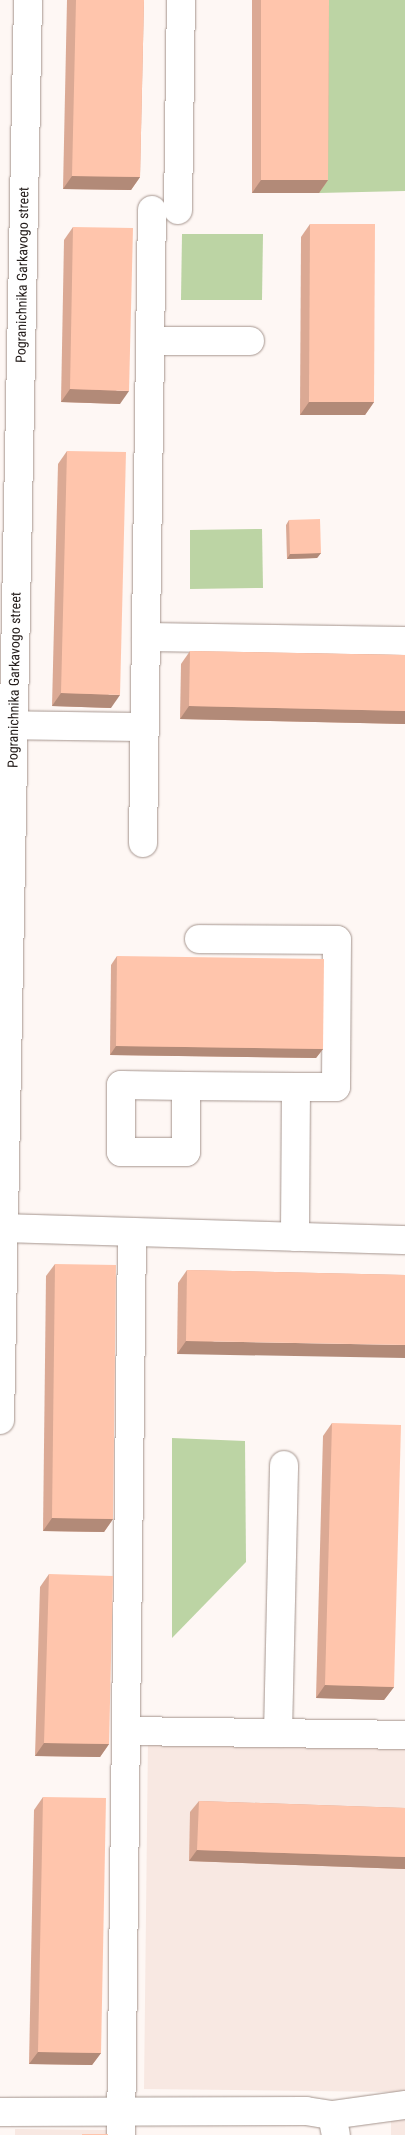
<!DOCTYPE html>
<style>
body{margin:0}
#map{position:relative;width:405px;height:2135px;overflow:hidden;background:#fef7f4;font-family:"Roboto Condensed",sans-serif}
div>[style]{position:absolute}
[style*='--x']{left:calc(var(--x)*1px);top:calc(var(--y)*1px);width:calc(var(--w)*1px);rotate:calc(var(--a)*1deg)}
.built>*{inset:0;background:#f8e8e2}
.green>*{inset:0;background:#bcd4a4}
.roads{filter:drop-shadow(0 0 1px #a5958e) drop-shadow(0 0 1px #a5958e)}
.minor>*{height:28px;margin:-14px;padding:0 14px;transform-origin:14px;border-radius:14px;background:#fff}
.wall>*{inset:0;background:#dba994}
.shaded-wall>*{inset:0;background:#b28a78}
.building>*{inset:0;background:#ffc5ac}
span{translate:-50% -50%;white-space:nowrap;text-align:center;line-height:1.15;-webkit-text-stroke:4px #fff;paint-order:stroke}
.street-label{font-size:14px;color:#241d1b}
</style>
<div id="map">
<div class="built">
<div style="clip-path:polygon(148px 1739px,405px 1742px,405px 2135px,391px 2135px,391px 2092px,144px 2089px)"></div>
<div style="clip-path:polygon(15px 2129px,114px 2130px,113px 2135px,15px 2135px)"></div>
</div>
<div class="green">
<div style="clip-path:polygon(320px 0,405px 0,405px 191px,319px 193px)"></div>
<div style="clip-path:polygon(182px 234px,263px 234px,262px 300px,181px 300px)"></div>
<div style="clip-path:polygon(262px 529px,263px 588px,190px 589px,190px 530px)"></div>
<div style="clip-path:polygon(172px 1438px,245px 1441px,246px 1562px,172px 1638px)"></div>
</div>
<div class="roads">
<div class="minor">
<div style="--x:178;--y:210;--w:210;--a:-89.2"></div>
<div style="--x:151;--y:341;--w:99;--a:0"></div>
<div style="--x:146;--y:637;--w:259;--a:0.9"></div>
<div style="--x:0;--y:725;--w:144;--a:0.8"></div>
<div style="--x:143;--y:843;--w:633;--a:-89.19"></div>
<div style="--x:199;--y:939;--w:138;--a:0.4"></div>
<div style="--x:337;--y:940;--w:147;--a:90.4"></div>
<div style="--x:336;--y:1087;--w:40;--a:180"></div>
<div style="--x:296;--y:1087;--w:150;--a:90.4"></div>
<div style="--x:186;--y:1086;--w:66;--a:90"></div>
<div style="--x:186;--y:1152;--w:65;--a:180"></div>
<div style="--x:121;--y:1152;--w:67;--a:-90"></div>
<div style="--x:121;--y:1085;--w:65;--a:0.9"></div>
<div style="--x:186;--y:1086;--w:110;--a:0.5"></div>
<div style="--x:0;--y:1228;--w:405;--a:1.7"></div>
<div style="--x:0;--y:1420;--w:1420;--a:-88.87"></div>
<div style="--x:126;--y:1731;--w:279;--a:0.8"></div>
<div style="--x:278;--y:1733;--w:268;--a:-88.7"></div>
<div style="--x:0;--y:2112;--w:306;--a:-0.2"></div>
<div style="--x:306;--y:2111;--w:26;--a:9"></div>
<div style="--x:332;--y:2115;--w:20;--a:79"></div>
<div style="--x:332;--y:2115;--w:74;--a:-7.8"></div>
<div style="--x:121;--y:2135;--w:903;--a:-89.3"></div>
</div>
</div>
<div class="wall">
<div style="clip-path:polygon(67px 0,144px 0,140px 177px,131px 190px,63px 189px)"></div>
<div style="clip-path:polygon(252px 0,329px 0,328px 180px,319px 193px,252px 193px)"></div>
<div style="clip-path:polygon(310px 224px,374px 402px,365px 415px,300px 415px,301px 237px)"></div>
<div style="clip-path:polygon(73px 227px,120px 404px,61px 402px,64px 240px)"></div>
<div style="clip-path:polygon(67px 451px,111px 708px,52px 706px,58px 464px)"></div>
<div style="clip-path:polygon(289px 520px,321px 553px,317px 558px,287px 559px,286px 525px)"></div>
<div style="clip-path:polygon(190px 651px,405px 655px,405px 724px,180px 719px,181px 664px)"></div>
<div style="clip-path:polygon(117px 956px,323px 1049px,316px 1058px,110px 1055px,111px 965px)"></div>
<div style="clip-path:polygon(55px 1264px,113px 1519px,104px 1532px,43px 1531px,46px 1276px)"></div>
<div style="clip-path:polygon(187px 1270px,405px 1275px,177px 1354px,178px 1283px)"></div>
<div style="clip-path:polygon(332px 1423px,394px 1687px,384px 1700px,316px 1698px,323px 1436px)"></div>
<div style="clip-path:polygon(49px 1574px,109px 1744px,100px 1757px,35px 1756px,40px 1587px)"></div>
<div style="clip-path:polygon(43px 1797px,101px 2053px,92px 2065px,29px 2064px,34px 1810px)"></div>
<div style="clip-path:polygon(199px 1801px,405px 1808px,405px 1869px,189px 1861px,190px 1812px)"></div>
</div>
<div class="shaded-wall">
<div style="clip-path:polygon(72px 176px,140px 177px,131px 190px,63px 189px)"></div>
<div style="clip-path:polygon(261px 180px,328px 180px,319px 193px,252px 193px)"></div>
<div style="clip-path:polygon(70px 389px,129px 391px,120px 404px,61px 402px)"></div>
<div style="clip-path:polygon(309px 402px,374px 402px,365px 415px,300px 415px)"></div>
<div style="clip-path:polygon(321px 553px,317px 558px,287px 559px,290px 554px)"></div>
<div style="clip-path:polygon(61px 693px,120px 695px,111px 708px,52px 706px)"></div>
<div style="clip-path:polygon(189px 706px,405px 711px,405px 724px,180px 719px)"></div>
<div style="clip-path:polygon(116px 1046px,323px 1049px,316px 1058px,110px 1055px)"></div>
<div style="clip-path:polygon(186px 1341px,405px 1345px,405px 1358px,177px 1354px)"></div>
<div style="clip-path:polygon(52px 1518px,113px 1519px,104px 1532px,43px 1531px)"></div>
<div style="clip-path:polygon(325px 1685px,394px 1687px,384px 1700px,316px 1698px)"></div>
<div style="clip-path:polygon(44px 1743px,109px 1744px,100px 1757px,35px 1756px)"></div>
<div style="clip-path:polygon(197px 1850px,405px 1857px,405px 1869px,189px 1861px)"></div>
<div style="clip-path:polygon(38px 2052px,101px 2053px,92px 2065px,29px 2064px)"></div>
</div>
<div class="building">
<div style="clip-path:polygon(76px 0,144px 0,140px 177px,72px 176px)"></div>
<div style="clip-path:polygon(261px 0,329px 0,328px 180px,261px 180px)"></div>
<div style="clip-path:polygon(310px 224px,375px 224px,374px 402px,309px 402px)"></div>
<div style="clip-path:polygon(73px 227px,133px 228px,129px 391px,70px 389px)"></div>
<div style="clip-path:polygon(67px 451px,126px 452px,120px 695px,61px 693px)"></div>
<div style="clip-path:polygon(320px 519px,321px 553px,290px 554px,289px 520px)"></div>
<div style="clip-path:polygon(190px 651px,405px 655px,405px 711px,189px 706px)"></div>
<div style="clip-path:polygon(117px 956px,324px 959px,323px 1049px,116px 1046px)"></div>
<div style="clip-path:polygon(55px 1264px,116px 1265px,113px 1519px,52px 1518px)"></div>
<div style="clip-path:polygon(187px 1270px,405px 1275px,405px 1345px,186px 1341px)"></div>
<div style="clip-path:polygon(332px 1423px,401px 1425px,394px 1687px,325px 1685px)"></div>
<div style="clip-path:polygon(49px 1574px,113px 1576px,109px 1744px,44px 1743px)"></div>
<div style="clip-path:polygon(43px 1797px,106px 1798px,101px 2053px,38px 2052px)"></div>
<div style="clip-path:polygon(199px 1801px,405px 1808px,405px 1857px,197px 1850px)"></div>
<div style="clip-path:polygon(82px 2134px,108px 2134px,108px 2135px,82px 2135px)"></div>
</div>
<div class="street-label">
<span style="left:22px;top:275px;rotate:-89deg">Pogranichnika Garkavogo street</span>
<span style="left:14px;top:680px;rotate:-89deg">Pogranichnika Garkavogo street</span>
</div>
</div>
